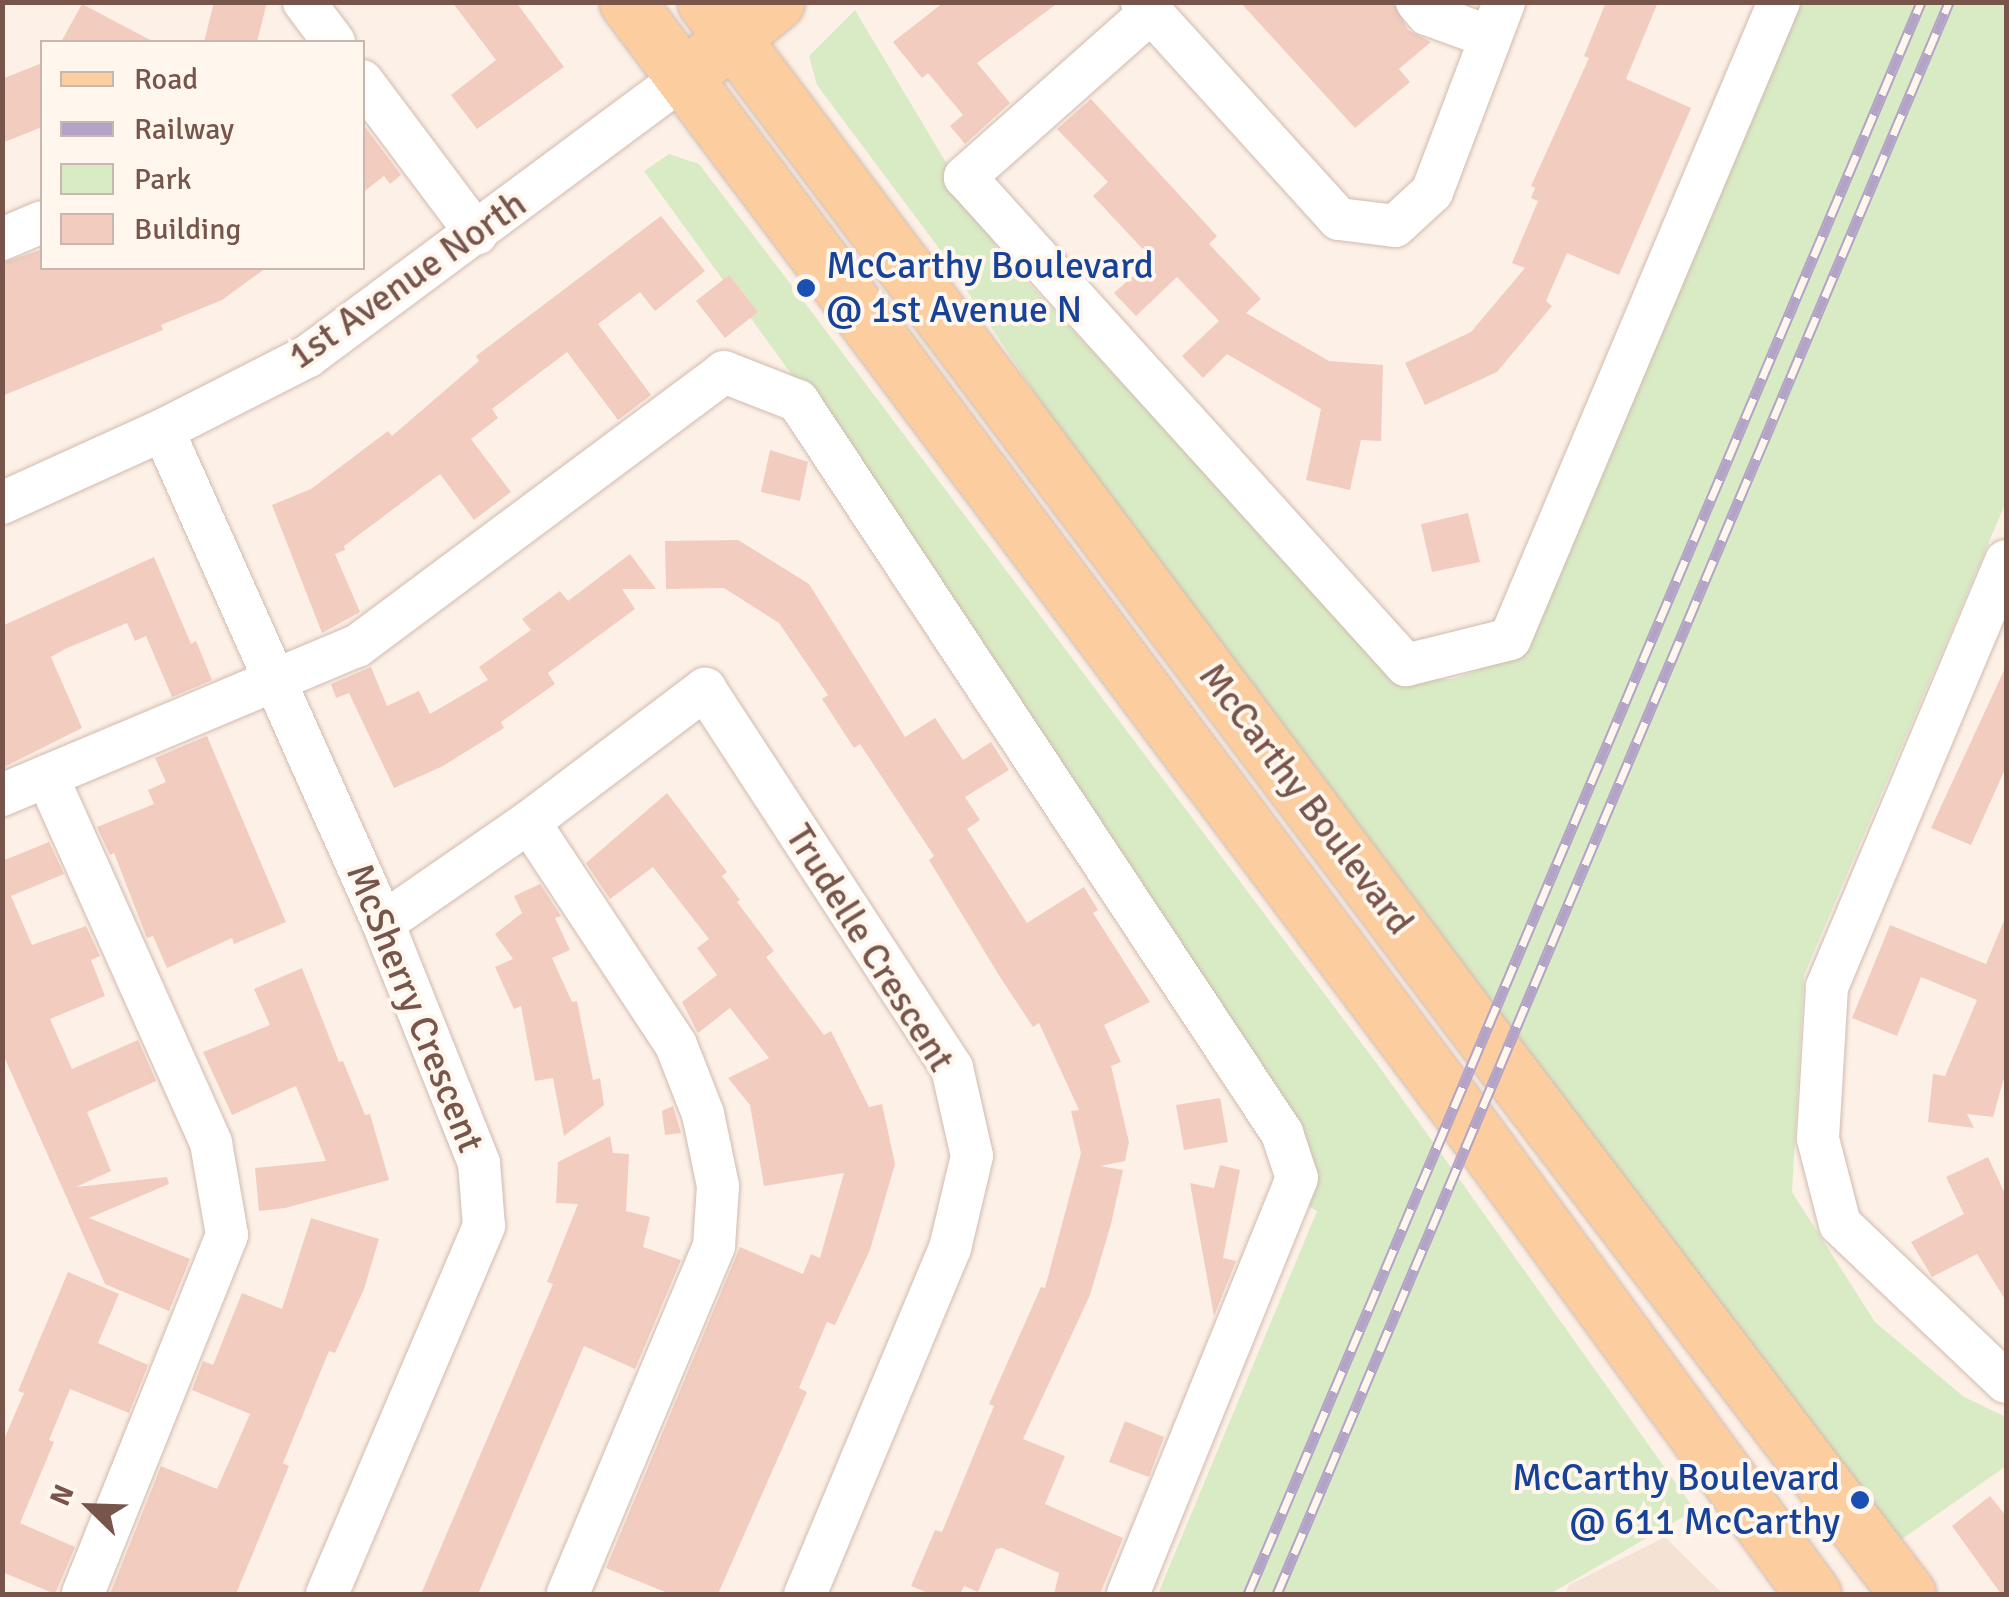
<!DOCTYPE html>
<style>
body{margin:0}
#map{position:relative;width:2009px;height:1597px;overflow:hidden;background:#fdf1e7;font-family:Signika,sans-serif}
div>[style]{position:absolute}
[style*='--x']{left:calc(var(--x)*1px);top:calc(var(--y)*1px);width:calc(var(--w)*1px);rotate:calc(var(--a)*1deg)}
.residential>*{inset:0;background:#f4e2d5}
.green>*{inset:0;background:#d9ebc5}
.building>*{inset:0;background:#f2ccbe}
.roads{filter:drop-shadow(0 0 2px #d1baaf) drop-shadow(0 0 2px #d1baaf)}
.minor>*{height:42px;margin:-21px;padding:0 21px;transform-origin:21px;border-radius:21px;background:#fff}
.major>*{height:55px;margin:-27.5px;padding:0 27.5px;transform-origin:27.5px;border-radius:27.5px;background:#fbcd9f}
.rail>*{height:11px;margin-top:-5.5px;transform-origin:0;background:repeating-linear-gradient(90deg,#fff6ee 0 22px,#b3a4c7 0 44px);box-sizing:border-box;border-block:2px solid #b3a4c7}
.dots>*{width:28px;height:28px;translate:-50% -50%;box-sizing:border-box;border:5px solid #fff6ee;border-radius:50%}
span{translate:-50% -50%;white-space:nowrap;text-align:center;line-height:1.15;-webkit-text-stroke:8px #fff6ee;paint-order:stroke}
.transit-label{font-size:38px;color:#164399}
.left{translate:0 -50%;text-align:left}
.right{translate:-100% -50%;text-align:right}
.street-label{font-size:38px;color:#77554b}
.frame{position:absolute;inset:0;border:5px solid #77554b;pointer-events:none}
.legend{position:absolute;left:40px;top:40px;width:325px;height:230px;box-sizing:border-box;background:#fff6ee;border:2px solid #c9b6ad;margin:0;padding:12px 18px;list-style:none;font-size:30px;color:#77554b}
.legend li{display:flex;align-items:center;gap:20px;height:50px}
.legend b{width:50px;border:2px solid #c9b6ad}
.north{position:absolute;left:40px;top:1457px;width:100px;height:100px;-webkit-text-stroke:8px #fff6ee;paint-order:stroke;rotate:293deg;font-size:28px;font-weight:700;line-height:40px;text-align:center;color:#77554b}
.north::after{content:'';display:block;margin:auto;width:35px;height:45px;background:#77554b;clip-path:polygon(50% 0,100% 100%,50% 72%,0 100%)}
</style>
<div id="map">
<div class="residential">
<div style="clip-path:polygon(1665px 1537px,1723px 1594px,1565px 1594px,1569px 1585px)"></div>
</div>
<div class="green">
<div style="clip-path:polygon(1790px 3px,2006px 3px,2006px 502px,1804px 975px,1792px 1192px,1875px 1322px,1964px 1397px,2006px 1417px,2006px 1466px,1895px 1544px,1187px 622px,938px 247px,817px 85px,809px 56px,855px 10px,1000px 253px,1401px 680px,1453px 679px,1511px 658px)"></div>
<div style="clip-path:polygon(669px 154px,699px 164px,805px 303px,1378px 1065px,1695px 1510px,1550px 1594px,1158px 1594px,1317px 1211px,1308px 1206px,900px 524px,644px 171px)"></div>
</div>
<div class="building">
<div style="clip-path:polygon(214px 2px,267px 2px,257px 42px,204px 42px)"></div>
<div style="clip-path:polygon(452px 2px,516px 2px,564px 67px,477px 129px,451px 95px,496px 60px)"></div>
<div style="clip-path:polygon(944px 2px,1059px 2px,977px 63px,1010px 103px,965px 144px,950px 126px,963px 115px,928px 73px,922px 78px,893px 42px)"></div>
<div style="clip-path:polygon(1240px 2px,1393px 2px,1408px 30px,1431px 42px,1399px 69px,1410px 82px,1355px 128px)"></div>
<div style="clip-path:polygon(1606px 2px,1658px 2px,1626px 79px,1691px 108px,1619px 275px,1567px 253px,1546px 301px,1552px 306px,1497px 372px,1425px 405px,1405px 363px,1471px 332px,1525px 268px,1512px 263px,1538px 201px,1531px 198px,1535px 188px,1531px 186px,1589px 58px,1584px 56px)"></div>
<div style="clip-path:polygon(82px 4px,154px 42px,61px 42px)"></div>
<div style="clip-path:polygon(42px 63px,42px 127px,2px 143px,2px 79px)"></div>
<div style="clip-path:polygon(1091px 99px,1217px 236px,1209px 244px,1261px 299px,1246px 313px,1329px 361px,1383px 365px,1381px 441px,1361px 440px,1350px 490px,1306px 480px,1321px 409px,1227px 354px,1203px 378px,1182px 356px,1219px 321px,1177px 277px,1136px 316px,1114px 293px,1152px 259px,1093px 196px,1108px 182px,1057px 129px)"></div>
<div style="clip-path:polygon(362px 123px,401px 175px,390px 184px,384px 176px,362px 193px)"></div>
<div style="clip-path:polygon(661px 216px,705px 271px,655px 311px,640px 292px,598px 324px,651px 395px,618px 420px,567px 352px,492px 409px,498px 418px,471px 439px,511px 492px,474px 520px,440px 474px,344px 546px,345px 550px,335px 554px,360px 612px,322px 633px,272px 505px,311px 489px,388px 431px,392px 436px,479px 361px,476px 356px)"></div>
<div style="clip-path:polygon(40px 250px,42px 268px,266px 268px,222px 300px,161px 325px,163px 330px,2px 396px,2px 263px)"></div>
<div style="clip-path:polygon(729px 275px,758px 312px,725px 338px,696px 301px)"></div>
<div style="clip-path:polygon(770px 450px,808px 462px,800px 501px,761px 492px)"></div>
<div style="clip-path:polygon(1468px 513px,1480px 562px,1432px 572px,1421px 524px)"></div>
<div style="clip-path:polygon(738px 540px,809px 584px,905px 737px,935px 718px,963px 760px,991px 742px,1009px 770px,965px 797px,980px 820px,967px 829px,1027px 923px,1084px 887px,1098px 910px,1093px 913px,1150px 1002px,1104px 1025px,1121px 1062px,1111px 1066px,1129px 1142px,1125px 1161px,1100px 1166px,1123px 1170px,1111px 1224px,1090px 1295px,1023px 1439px,1065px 1456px,1045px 1504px,1123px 1538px,1100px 1594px,1054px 1594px,1059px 1573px,1002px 1548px,996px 1549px,978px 1592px,964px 1586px,960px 1594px,930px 1594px,911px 1586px,935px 1530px,942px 1532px,994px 1406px,989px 1404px,1041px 1287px,1045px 1288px,1081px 1153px,1071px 1111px,1079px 1110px,1039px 1023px,1033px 1027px,1000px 977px,929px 860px,934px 856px,860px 744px,854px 748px,822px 699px,828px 695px,779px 623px,724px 588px,666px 589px,665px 541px)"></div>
<div style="clip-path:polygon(630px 554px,656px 589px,622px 589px,635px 609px,548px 673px,555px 684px,501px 722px,504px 728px,443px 766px,394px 788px,349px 693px,336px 698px,331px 684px,371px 667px,387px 706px,419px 691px,430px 714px,488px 680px,479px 667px,531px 630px,522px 619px,560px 591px,568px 601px)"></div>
<div style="clip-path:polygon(154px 557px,191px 644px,196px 641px,212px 680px,172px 697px,146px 636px,135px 641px,127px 623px,65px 649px,51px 657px,82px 728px,2px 768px,2px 626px)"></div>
<div style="clip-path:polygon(2006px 666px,2006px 767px,1971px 845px,1931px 828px)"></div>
<div style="clip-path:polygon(207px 736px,286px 922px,234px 944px,232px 938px,167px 968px,153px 936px,147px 938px,114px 853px,110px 855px,97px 827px,154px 804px,148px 790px,166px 782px,155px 758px)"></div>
<div style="clip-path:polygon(667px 793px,727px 872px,722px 876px,740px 900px,737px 902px,774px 951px,766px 957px,824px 1035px,831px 1031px,869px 1107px,882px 1104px,895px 1164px,870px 1250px,835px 1325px,827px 1322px,799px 1388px,807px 1392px,718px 1594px,670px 1594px,606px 1568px,740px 1247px,803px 1274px,811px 1254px,820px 1258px,844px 1173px,764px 1186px,750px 1105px,728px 1078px,769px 1058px,730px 1008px,698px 1033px,682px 1002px,717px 975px,697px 948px,709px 939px,653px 867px,610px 899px,586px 863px)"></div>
<div style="clip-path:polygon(49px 842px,64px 874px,11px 896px,32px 945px,86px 926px,100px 956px,91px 960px,105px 996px,50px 1019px,72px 1069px,138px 1040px,156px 1081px,87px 1112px,111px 1171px,76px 1187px,167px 1177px,169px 1184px,89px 1218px,190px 1259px,169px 1311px,105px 1284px,2px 1052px,2px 861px)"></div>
<div style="clip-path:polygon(540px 884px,561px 916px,555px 918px,570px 950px,552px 958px,572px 1002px,577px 1001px,593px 1080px,600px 1078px,604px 1105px,564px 1136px,553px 1078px,535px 1081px,521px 1006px,514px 1009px,495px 967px,513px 959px,495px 934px,522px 913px,514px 896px)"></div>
<div style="clip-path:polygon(2006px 916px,2006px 1071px,1993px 1117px,1967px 1114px,1974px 1128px,1928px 1122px,1933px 1074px,1945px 1076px,1977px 1000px,1921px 977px,1897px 1036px,1852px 1018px,1890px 925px,1986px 964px)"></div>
<div style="clip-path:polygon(302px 968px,339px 1062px,343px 1061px,365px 1115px,370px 1114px,389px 1180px,285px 1208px,259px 1211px,255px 1168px,326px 1161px,296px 1086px,232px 1115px,203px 1052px,270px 1025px,254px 989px)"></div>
<div style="clip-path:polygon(1220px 1098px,1228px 1142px,1184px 1150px,1176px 1105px)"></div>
<div style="clip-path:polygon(673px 1106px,681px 1133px,665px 1135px,662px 1111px)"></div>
<div style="clip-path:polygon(610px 1136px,613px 1153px,629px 1154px,626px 1211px,650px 1217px,643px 1247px,681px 1260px,635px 1369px,584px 1346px,478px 1594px,421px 1594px,553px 1284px,547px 1282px,578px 1204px,556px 1203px,558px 1162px)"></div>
<div style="clip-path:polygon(1988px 1157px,2006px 1196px,2006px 1301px,1977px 1254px,1932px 1277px,1911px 1242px,1964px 1214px,1946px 1177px)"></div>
<div style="clip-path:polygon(1220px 1165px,1240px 1170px,1223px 1258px,1236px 1261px,1214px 1316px,1190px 1183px,1214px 1188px)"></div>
<div style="clip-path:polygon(311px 1218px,379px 1239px,364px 1289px,335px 1353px,329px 1351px,283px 1463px,289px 1466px,236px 1594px,110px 1594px,161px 1466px,217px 1489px,250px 1414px,192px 1390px,203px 1361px,213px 1365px,242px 1293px,282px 1309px)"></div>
<div style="clip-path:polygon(68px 1272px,119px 1294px,98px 1343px,148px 1365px,129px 1413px,70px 1389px,49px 1440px,54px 1442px,20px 1523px,75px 1547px,55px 1594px,2px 1572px,2px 1444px,24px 1393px,18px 1391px)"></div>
<div style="clip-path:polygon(1125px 1421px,1164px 1437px,1149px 1477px,1109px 1462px)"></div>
<div style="clip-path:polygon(1990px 1496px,2006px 1516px,2006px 1594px,2001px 1594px,1952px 1526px)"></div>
</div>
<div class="roads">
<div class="minor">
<div style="--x:304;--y:2;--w:50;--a:53.1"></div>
<div style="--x:1142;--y:2;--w:293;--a:47.8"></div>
<div style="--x:1339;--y:219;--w:56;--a:7.1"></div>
<div style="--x:1395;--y:226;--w:50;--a:-42.6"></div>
<div style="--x:1432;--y:192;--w:203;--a:-69.2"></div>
<div style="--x:1417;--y:2;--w:16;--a:50"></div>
<div style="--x:1427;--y:14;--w:67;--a:20.1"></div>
<div style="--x:1151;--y:12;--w:249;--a:138.4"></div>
<div style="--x:965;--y:177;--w:658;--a:47.9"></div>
<div style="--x:1406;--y:665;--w:107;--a:-14"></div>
<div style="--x:1510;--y:639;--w:691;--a:-67.11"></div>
<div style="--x:362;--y:81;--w:191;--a:53.1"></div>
<div style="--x:2;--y:239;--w:43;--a:-23"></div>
<div style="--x:163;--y:430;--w:540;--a:65.95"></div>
<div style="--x:383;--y:923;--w:258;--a:68.2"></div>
<div style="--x:479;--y:1163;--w:63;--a:85.5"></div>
<div style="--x:484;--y:1226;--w:400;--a:113.1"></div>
<div style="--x:2;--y:503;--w:177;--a:-24.4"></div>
<div style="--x:163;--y:430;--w:163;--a:-27"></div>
<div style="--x:308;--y:356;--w:467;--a:-36.6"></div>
<div style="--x:2006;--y:561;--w:462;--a:112.8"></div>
<div style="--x:1827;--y:987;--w:152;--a:93.4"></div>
<div style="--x:1818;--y:1139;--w:88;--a:75.5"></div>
<div style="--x:1840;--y:1224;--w:229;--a:43.6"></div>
<div style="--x:47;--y:776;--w:402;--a:65.9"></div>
<div style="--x:211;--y:1143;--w:93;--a:80.1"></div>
<div style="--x:227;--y:1235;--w:387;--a:111.9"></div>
<div style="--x:2;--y:795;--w:385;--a:-22.8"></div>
<div style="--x:357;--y:646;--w:458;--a:-36.7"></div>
<div style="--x:724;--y:372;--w:79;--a:21.4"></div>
<div style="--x:798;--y:401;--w:878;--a:56.53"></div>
<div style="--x:1282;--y:1133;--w:47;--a:71.6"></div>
<div style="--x:1297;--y:1178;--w:449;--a:112.1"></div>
<div style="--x:529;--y:822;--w:267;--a:56.6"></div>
<div style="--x:676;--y:1045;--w:74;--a:68.6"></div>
<div style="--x:703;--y:1114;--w:74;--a:78.2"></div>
<div style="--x:718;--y:1186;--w:60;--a:93.8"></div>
<div style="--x:714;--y:1246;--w:377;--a:112.8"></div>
<div style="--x:383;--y:923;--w:178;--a:-34.7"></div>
<div style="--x:529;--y:822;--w:221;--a:-37.1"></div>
<div style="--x:705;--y:689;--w:452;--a:56.9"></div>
<div style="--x:952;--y:1068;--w:90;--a:77.2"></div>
<div style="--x:972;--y:1156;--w:95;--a:103.4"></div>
<div style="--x:950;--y:1248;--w:375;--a:112.7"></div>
</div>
<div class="major">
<div style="--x:627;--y:2;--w:1381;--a:53.1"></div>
<div style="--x:1456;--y:1106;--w:605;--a:53.81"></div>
<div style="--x:705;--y:2;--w:1326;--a:53.06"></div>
<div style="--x:1502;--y:1062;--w:669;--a:52.65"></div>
<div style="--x:705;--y:60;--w:92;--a:-38.9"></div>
</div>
</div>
<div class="rail">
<div style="--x:1248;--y:1594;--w:1728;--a:-67.08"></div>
<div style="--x:1277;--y:1594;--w:1728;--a:-67.11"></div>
</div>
<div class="dots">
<div style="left:806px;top:288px;background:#1a4fb4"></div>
<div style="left:1860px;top:1500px;background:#1a4fb4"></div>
</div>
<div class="transit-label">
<span class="left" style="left:826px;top:288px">McCarthy Boulevard<br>@ 1st Avenue N</span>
<span class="right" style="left:1840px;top:1500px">McCarthy Boulevard<br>@ 611 McCarthy</span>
</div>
<div class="street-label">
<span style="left:407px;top:280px;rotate:-35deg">1st Avenue North</span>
<span style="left:1306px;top:799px;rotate:53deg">McCarthy Boulevard</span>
<span style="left:870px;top:948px;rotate:58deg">Trudelle Crescent</span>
<span style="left:415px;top:1008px;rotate:68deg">McSherry Crescent</span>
</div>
<div class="frame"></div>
<ul class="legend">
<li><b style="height:12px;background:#fbcd9f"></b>Road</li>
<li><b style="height:12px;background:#b3a4c7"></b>Railway</li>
<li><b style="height:28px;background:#d9ebc5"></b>Park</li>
<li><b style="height:28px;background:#f2ccbe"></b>Building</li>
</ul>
<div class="north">N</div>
</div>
